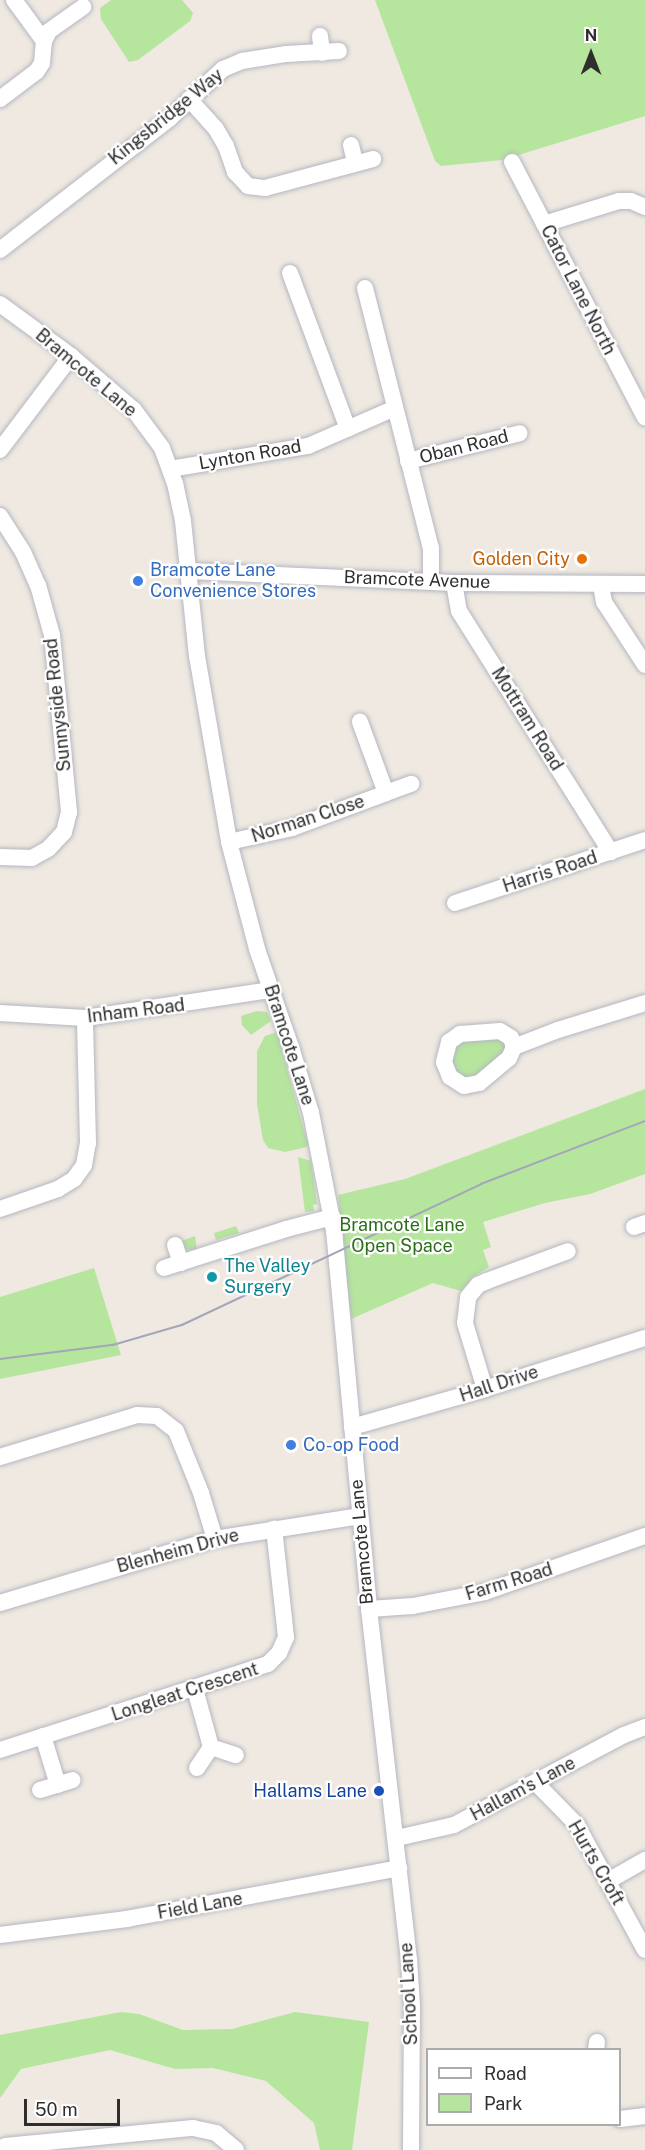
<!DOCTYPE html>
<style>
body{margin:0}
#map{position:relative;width:645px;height:2150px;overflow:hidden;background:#efe9e1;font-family:"Public Sans",sans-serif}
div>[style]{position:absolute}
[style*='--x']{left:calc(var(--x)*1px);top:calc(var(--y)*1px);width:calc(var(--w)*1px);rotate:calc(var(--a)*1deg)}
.green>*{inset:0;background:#b6e59e}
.roads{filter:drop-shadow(0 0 2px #b4b7c1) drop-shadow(0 0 2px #b4b7c1)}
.minor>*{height:16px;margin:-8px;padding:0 8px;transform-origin:8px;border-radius:8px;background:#fff}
.tram>*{height:1.5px;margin:-0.75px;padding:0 0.75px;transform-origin:0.75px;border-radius:0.75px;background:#a3a6b8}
.dots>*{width:16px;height:16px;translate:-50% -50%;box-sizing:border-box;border:3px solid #fff;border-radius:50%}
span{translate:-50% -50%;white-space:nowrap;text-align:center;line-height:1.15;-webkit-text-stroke:4.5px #fff;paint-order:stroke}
.street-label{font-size:18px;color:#2e2e2e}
.food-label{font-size:18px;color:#c56008}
.right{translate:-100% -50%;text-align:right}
.shop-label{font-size:18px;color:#366cbe}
.left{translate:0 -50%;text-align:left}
.park-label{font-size:18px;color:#2c6e1b}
.culture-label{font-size:18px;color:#0d838f}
.transit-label{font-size:18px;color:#164399}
.legend{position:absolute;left:426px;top:2048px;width:195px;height:78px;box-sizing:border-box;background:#fff;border:2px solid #ababab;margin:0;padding:8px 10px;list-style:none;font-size:18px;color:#2e2e2e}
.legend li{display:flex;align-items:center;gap:12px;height:30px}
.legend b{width:30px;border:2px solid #ababab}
.north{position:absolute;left:561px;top:24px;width:60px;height:60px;-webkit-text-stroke:4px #fff;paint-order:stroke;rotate:0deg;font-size:16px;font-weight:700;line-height:24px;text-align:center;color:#2e2e2e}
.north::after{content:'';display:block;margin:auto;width:21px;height:27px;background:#2e2e2e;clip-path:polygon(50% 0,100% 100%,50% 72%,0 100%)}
.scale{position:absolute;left:24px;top:2099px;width:96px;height:27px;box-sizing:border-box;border:3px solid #2e2e2e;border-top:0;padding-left:8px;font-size:18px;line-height:21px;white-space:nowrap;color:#2e2e2e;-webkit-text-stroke:4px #fff;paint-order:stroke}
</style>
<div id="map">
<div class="green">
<div style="clip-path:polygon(111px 0,182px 0,193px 13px,190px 21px,138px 60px,129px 62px,101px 19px,100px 8px)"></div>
<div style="clip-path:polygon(375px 0,645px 0,645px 116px,502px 160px,441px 166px,435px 161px)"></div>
<div style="clip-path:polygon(257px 1011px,267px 1012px,271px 1021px,251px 1035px,242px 1025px,241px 1016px)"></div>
<div style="clip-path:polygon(277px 1032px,308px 1144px,307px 1147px,285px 1152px,268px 1148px,263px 1140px,257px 1104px,257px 1051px,265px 1036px)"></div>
<div style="clip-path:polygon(494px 1038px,505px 1043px,506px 1053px,472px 1079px,459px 1076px,453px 1066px,454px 1046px,461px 1041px)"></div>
<div style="clip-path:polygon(645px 1089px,645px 1174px,590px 1194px,545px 1203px,483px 1222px,491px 1247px,483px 1250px,489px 1267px,473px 1277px,461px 1291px,433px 1283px,351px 1319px,338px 1195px,405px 1179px)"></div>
<div style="clip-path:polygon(298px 1157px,311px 1161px,317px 1204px,313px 1205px,314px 1211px,305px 1212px)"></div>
<div style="clip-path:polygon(236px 1226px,239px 1233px,216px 1240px,214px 1233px)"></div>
<div style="clip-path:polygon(195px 1236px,197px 1250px,185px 1249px,179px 1242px)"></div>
<div style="clip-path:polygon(94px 1268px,121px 1355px,0 1379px,0 1297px)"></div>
<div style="clip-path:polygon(121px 2012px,139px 2014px,183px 2030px,232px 2029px,295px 2012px,369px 2022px,352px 2150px,320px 2150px,314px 2123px,266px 2081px,213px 2068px,175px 2069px,110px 2050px,21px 2069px,0 2098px,0 2035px)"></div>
</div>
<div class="roads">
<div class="minor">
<div style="--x:14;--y:0;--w:51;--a:53.8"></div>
<div style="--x:320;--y:36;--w:17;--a:83"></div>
<div style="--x:0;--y:99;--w:46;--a:-37.1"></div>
<div style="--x:37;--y:71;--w:9;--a:-58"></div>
<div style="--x:42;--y:63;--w:22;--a:-85"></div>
<div style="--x:44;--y:41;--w:11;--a:-63"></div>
<div style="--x:49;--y:31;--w:42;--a:-35.2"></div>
<div style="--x:189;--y:99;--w:40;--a:48"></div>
<div style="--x:216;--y:129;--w:20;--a:60"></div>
<div style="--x:226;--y:146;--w:28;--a:71"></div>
<div style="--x:235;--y:172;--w:19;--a:47"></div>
<div style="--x:248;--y:186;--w:17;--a:7"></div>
<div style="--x:265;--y:188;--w:112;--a:-15"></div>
<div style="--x:351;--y:145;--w:17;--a:77"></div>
<div style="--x:512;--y:162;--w:288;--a:62.5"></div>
<div style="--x:544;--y:224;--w:78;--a:-17"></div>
<div style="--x:619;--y:201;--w:12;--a:0"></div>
<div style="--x:631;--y:201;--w:15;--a:23"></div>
<div style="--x:0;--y:250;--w:214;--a:-37.8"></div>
<div style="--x:169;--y:119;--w:74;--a:-42.8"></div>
<div style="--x:223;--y:69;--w:21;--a:-23"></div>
<div style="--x:242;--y:61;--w:45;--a:-9"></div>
<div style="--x:286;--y:54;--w:53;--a:-3.2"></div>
<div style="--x:290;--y:273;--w:166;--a:69.6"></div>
<div style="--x:365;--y:288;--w:268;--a:75.8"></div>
<div style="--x:431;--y:548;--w:33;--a:90"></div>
<div style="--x:0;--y:304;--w:88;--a:36.2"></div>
<div style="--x:71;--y:356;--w:83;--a:40.6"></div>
<div style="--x:134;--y:410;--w:47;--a:53.6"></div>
<div style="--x:162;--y:448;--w:37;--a:70"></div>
<div style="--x:175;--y:483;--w:39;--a:78"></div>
<div style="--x:183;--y:521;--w:136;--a:84.1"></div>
<div style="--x:197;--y:656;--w:189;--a:80.2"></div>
<div style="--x:229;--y:842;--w:111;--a:75.3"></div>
<div style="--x:257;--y:949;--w:104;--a:70.9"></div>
<div style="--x:291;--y:1047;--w:69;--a:73.1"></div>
<div style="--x:311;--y:1113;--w:119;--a:78.9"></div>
<div style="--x:334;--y:1230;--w:381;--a:84.7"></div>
<div style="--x:369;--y:1609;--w:352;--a:83.5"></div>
<div style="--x:409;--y:1959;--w:47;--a:86.3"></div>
<div style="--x:412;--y:2006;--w:144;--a:90.4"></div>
<div style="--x:0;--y:450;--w:118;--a:-52.9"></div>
<div style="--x:408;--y:461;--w:115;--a:-14"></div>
<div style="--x:170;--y:469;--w:140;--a:-9.5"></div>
<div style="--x:308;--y:446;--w:95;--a:-23.6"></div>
<div style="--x:0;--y:516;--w:43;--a:57.4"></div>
<div style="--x:23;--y:552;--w:36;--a:66"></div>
<div style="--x:38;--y:585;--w:52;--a:74.4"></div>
<div style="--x:52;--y:635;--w:178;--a:84.5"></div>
<div style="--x:69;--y:812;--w:21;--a:104"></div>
<div style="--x:64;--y:832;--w:23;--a:133"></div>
<div style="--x:48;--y:849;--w:18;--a:151"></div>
<div style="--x:32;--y:858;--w:32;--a:-178"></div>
<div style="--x:189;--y:571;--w:265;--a:2.6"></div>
<div style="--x:454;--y:583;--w:191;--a:0.3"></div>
<div style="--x:454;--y:583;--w:28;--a:80"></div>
<div style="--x:459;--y:611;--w:285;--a:57.8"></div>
<div style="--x:601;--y:584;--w:18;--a:81"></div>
<div style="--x:604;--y:602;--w:75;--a:56.9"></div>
<div style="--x:386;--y:793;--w:27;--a:-20"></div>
<div style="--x:229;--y:842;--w:65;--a:-12.5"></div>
<div style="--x:292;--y:828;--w:100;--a:-20.4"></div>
<div style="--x:386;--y:793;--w:76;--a:-110.1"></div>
<div style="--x:455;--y:903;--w:200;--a:-18.3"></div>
<div style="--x:0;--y:1013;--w:85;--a:3.4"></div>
<div style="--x:85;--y:1018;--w:188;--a:-8.6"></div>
<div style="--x:500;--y:1031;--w:13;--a:32"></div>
<div style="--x:511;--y:1038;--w:9;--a:72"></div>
<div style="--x:514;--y:1047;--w:12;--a:114"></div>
<div style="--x:509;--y:1058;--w:39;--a:140"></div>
<div style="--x:479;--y:1083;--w:15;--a:169"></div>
<div style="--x:464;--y:1086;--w:17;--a:-147"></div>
<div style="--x:450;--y:1077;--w:16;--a:-112"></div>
<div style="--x:444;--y:1062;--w:21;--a:-76"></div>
<div style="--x:449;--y:1042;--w:14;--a:-36"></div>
<div style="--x:460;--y:1034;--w:40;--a:-4.3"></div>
<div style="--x:514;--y:1047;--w:47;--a:-21.1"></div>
<div style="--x:558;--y:1030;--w:91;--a:-17.2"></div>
<div style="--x:0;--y:1209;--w:61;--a:-19"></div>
<div style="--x:58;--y:1189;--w:19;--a:-32"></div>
<div style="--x:74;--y:1179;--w:17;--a:-54"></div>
<div style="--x:84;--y:1165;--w:22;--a:-80"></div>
<div style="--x:88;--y:1143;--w:125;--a:-91.4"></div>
<div style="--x:634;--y:1227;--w:12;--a:-20"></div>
<div style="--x:175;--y:1245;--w:19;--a:72"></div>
<div style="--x:164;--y:1268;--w:128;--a:-17.7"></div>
<div style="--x:286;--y:1229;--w:48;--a:-14.6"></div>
<div style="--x:485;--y:1389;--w:69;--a:-106.9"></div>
<div style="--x:465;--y:1323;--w:26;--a:-83"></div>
<div style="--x:468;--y:1297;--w:16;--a:-50"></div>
<div style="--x:478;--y:1285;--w:10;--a:-24"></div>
<div style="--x:487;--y:1281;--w:86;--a:-20.3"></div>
<div style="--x:352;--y:1427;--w:138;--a:-15.9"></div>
<div style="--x:485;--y:1389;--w:168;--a:-17.7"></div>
<div style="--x:0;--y:1457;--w:143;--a:-17"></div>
<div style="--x:137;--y:1415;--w:20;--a:3"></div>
<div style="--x:157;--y:1416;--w:24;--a:38"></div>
<div style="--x:176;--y:1431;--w:67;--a:68"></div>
<div style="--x:201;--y:1493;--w:48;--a:73.1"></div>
<div style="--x:0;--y:1603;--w:224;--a:-16.6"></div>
<div style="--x:215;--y:1539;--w:147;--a:-9"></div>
<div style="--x:369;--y:1609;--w:44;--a:-3.9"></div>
<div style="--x:413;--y:1606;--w:73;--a:-11"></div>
<div style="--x:485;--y:1592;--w:170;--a:-19.3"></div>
<div style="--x:195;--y:1689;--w:60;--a:74.6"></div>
<div style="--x:43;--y:1736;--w:51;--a:73"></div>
<div style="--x:0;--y:1750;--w:281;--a:-17.8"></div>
<div style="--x:268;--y:1664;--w:16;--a:-45"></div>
<div style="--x:279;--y:1653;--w:17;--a:-66"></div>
<div style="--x:286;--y:1637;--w:109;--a:-96.3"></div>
<div style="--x:197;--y:1768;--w:25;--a:-56"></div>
<div style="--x:211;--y:1747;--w:26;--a:18"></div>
<div style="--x:536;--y:1783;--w:59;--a:45.7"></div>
<div style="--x:577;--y:1825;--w:142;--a:61.5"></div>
<div style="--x:40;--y:1790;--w:34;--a:-17"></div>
<div style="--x:397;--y:1838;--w:58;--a:-12.8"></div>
<div style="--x:454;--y:1825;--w:192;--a:-27.9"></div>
<div style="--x:624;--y:1735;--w:22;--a:-21"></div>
<div style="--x:608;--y:1881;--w:43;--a:-29.6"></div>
<div style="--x:0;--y:1935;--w:128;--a:-7.2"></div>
<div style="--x:127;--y:1919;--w:277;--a:-10.6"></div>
<div style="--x:596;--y:2050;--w:8;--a:-83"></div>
<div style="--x:620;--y:2119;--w:25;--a:-7"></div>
<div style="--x:5;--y:2146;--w:189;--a:-5.5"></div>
<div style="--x:193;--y:2128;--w:24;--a:12"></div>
<div style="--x:216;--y:2133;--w:26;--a:40"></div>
</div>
</div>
<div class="tram">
<div style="--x:0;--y:1359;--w:114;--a:-7.1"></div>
<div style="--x:113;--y:1345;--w:72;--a:-16.2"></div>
<div style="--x:182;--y:1325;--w:331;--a:-25.2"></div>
<div style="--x:481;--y:1184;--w:176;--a:-21"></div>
</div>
<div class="dots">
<div style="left:582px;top:559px;background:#e8710a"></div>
<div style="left:138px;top:581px;background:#3f7fe0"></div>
<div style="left:212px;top:1277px;background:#0f9aa8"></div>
<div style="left:291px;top:1445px;background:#3f7fe0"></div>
<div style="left:379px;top:1791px;background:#1a4fb4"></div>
</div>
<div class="street-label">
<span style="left:166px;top:117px;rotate:-39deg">Kingsbridge Way</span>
<span style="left:578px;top:290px;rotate:63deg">Cator Lane North</span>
<span style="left:86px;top:373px;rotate:40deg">Bramcote Lane</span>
<span style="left:464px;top:447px;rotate:-14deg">Oban Road</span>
<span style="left:250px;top:455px;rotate:-10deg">Lynton Road</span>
<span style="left:417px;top:580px;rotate:2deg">Bramcote Avenue</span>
<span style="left:58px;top:705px;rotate:-96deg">Sunnyside Road</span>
<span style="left:527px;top:719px;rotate:58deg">Mottram Road</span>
<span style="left:308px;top:819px;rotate:-18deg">Norman Close</span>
<span style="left:550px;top:872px;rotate:-18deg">Harris Road</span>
<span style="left:136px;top:1011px;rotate:-7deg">Inham Road</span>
<span style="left:289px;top:1045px;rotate:72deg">Bramcote Lane</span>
<span style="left:499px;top:1384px;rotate:-18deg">Hall Drive</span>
<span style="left:362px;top:1542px;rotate:-95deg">Bramcote Lane</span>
<span style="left:178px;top:1551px;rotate:-15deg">Blenheim Drive</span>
<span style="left:509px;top:1582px;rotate:-17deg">Farm Road</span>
<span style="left:185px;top:1692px;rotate:-18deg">Longleat Crescent</span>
<span style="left:523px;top:1789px;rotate:-28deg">Hallam's Lane</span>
<span style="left:596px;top:1863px;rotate:60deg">Hurts Croft</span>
<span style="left:200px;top:1906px;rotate:-10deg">Field Lane</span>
<span style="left:409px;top:1994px;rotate:-93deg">School Lane</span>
</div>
<div class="food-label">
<span class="right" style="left:570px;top:559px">Golden City</span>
</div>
<div class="shop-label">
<span class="left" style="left:150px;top:581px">Bramcote Lane<br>Convenience Stores</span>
<span class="left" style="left:303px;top:1445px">Co-op Food</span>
</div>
<div class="park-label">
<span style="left:402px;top:1236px">Bramcote Lane<br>Open Space</span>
</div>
<div class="culture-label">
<span class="left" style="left:224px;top:1277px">The Valley<br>Surgery</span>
</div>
<div class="transit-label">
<span class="right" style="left:367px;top:1791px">Hallams Lane</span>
</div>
<ul class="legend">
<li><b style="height:8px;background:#fff"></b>Road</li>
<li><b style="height:16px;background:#b6e59e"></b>Park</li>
</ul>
<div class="north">N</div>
<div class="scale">50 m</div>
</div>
